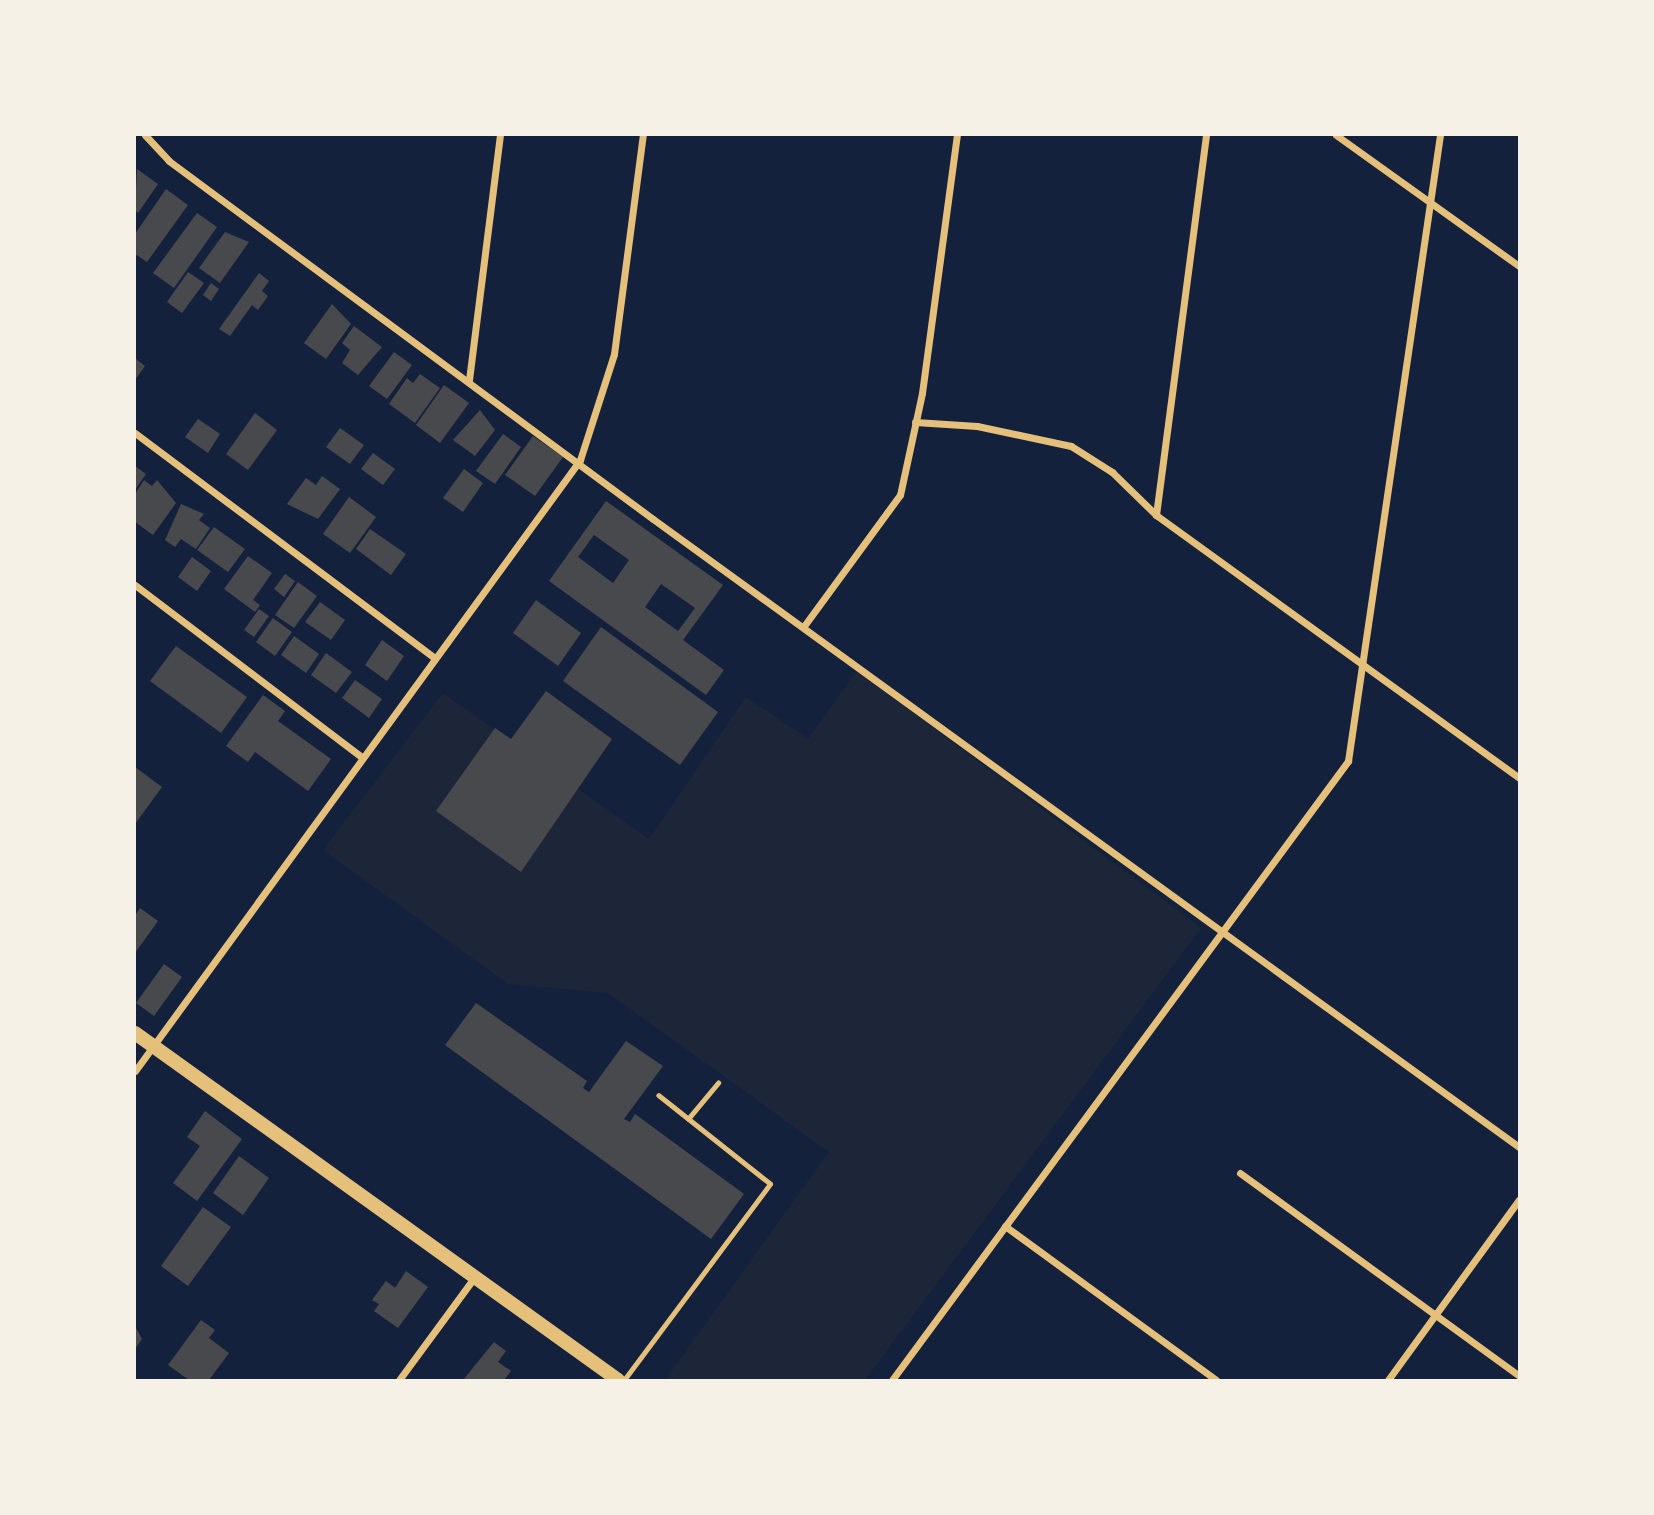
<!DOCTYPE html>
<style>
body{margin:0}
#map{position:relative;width:1654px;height:1515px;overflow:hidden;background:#14213d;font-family:Raleway,sans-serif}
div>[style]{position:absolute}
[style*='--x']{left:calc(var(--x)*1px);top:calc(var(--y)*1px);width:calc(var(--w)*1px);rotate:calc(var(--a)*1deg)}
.green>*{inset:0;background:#1d2539}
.building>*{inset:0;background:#48494c}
.service>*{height:4.5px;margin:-2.25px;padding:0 2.25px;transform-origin:2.25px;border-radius:2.25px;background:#e5c07b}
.minor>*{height:7px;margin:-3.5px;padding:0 3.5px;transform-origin:3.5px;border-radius:3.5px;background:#e5c07b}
.primary>*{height:14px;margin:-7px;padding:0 7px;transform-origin:7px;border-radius:7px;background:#e5c07b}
span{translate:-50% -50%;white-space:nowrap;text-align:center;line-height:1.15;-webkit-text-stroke:7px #f6f1e7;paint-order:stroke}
.frame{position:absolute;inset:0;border:136px solid #f6f1e7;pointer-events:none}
</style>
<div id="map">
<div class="green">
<div style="clip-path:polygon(857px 671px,1201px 928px,865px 1380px,665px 1380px,829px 1152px,608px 993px,508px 984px,323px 850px,443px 693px,649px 839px,746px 697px,808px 739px)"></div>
</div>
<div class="building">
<div style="clip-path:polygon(137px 169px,158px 184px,138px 213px,135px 210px)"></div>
<div style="clip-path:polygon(166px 189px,188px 205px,147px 262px,135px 254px,135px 234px)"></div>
<div style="clip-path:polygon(197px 213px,217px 227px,174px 288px,153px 273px)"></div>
<div style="clip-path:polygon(225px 232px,249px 242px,220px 283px,199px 268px)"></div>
<div style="clip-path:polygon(188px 272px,204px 283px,182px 313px,167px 302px)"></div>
<div style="clip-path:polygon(259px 273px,269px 281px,262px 291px,268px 296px,258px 310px,252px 305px,230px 336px,219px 329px)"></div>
<div style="clip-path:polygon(211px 283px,219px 289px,211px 301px,203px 295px)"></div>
<div style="clip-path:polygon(332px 304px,351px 324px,326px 359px,304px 343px)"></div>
<div style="clip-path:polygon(354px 326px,382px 347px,358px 375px,342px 363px,350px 350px,342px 343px)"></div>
<div style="clip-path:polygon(394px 352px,412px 365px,387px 399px,369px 386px)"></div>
<div style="clip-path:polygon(135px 358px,145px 366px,135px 380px)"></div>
<div style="clip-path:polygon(420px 374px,440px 388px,415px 423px,389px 404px,407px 378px,413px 383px)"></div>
<div style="clip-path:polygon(444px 385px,469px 403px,440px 443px,416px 425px)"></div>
<div style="clip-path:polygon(480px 410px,495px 430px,475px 456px,453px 440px)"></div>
<div style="clip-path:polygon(255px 413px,277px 430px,248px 470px,226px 454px)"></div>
<div style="clip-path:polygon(198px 419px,220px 434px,208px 453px,185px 437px)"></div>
<div style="clip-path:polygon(340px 428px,364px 445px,350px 464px,326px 447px)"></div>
<div style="clip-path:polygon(503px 434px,521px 447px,495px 484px,476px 471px)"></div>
<div style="clip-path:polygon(533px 436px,563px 457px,535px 496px,505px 475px)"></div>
<div style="clip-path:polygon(373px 453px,395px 469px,383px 485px,361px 469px)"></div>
<div style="clip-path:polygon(135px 466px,146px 474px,135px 490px)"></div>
<div style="clip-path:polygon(464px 469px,483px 483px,463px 512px,443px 498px)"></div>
<div style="clip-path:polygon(322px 476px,340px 489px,318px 519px,287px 504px,306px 478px,316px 485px)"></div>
<div style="clip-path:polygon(144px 480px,152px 486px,157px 480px,176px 503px,153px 535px,135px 522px,135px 494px)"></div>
<div style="clip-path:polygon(349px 497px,376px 517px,350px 553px,323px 534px)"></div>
<div style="clip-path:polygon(evenodd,606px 501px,723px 585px,683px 640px,724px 670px,706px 695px,549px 581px,606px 501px,594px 535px,629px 560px,613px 583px,578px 557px,594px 535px,606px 501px,661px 584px,695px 608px,678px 631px,645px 607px,661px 584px)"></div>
<div style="clip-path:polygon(181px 504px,204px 514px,199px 520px,210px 528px,196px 549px,181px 539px,175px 547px,165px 540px)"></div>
<div style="clip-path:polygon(214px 527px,245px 549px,228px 572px,197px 550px)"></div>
<div style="clip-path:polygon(370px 529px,406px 554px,391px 575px,356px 549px)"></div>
<div style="clip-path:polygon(248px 556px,272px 573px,253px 600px,260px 605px,255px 612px,224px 589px)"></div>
<div style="clip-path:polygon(192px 557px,211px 571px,197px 591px,178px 577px)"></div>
<div style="clip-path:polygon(285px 574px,295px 581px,284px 597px,274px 589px)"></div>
<div style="clip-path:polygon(298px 582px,317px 596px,294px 628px,275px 615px)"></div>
<div style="clip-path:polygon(536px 600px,581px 633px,558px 666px,513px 633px)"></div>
<div style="clip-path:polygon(320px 602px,345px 620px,331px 640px,305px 622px)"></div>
<div style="clip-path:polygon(259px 609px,269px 616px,254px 637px,244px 630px)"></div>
<div style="clip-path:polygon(273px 618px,292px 632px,275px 656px,256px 642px)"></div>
<div style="clip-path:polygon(601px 627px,718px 712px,680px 765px,563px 681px)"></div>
<div style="clip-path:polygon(294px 636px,319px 654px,306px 673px,281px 655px)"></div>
<div style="clip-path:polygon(382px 640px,404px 656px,387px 681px,365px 665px)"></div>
<div style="clip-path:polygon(176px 646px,247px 697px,221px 733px,150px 681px)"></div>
<div style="clip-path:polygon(326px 653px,352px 672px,336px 693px,311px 675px)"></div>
<div style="clip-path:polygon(355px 680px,382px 699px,369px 718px,342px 698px)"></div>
<div style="clip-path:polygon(546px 691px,612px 739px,521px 872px,436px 811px,495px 728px,511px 739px)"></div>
<div style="clip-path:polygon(263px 695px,285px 711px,278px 721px,331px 759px,308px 791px,255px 752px,248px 762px,226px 746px)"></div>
<div style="clip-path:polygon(135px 767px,162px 787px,135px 824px)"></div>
<div style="clip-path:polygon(140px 908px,158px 921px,135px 953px,135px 916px)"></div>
<div style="clip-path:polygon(164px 964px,182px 977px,154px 1016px,136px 1003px)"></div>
<div style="clip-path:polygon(476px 1003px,587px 1081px,583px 1088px,589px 1092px,626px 1041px,663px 1066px,624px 1119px,630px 1122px,635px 1114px,744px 1194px,711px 1239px,445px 1045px)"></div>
<div style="clip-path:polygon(205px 1111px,242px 1139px,197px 1201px,173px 1183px,200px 1146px,187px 1137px)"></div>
<div style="clip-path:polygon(239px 1156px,269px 1178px,243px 1215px,213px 1193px)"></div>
<div style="clip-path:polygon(203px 1207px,231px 1227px,188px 1286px,161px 1266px)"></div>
<div style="clip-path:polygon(406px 1271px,428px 1287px,398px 1328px,374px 1311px,379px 1304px,372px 1300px,386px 1281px,395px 1288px)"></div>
<div style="clip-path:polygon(201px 1320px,215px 1330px,209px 1338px,229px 1353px,209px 1380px,189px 1380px,168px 1365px)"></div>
<div style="clip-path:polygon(135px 1326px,142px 1339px,135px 1349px)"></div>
<div style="clip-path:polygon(494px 1342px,506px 1351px,498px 1362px,511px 1371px,504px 1380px,463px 1380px)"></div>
</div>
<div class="service">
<div style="--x:688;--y:1119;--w:47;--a:-50.2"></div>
<div style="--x:624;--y:1380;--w:244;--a:-53.3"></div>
<div style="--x:770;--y:1184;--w:142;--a:-141.6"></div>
</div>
<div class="minor">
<div style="--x:145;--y:135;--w:35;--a:47"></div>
<div style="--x:169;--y:161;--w:602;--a:36.49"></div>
<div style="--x:653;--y:519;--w:1070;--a:35.95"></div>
<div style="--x:1336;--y:135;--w:225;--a:35.6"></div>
<div style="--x:469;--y:380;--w:247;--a:-82.8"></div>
<div style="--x:915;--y:422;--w:62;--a:3.7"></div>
<div style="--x:977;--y:426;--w:96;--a:12"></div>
<div style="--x:1071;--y:446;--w:49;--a:32.4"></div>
<div style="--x:1112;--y:472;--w:62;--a:44.3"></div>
<div style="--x:1156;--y:515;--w:448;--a:35.9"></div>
<div style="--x:135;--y:433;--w:375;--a:36.9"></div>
<div style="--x:1156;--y:515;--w:383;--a:-82.5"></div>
<div style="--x:135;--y:585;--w:283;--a:37.2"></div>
<div style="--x:804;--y:626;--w:162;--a:-53.8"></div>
<div style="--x:900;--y:495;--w:104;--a:-77.8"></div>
<div style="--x:922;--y:393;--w:260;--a:-82.3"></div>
<div style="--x:135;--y:1071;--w:756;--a:-53.93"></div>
<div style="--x:580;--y:460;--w:111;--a:-72.2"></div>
<div style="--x:614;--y:354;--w:221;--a:-82.5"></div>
<div style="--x:1240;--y:1173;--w:345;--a:36"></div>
<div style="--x:1005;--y:1226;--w:261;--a:36.1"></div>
<div style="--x:399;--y:1380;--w:127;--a:-53.7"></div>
<div style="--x:892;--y:1380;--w:769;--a:-53.62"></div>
<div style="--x:1348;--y:761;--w:633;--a:-81.64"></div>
<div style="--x:1388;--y:1380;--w:223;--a:-54"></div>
</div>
<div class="primary">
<div style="--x:135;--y:1033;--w:595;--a:35.69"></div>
</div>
<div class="frame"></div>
</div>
